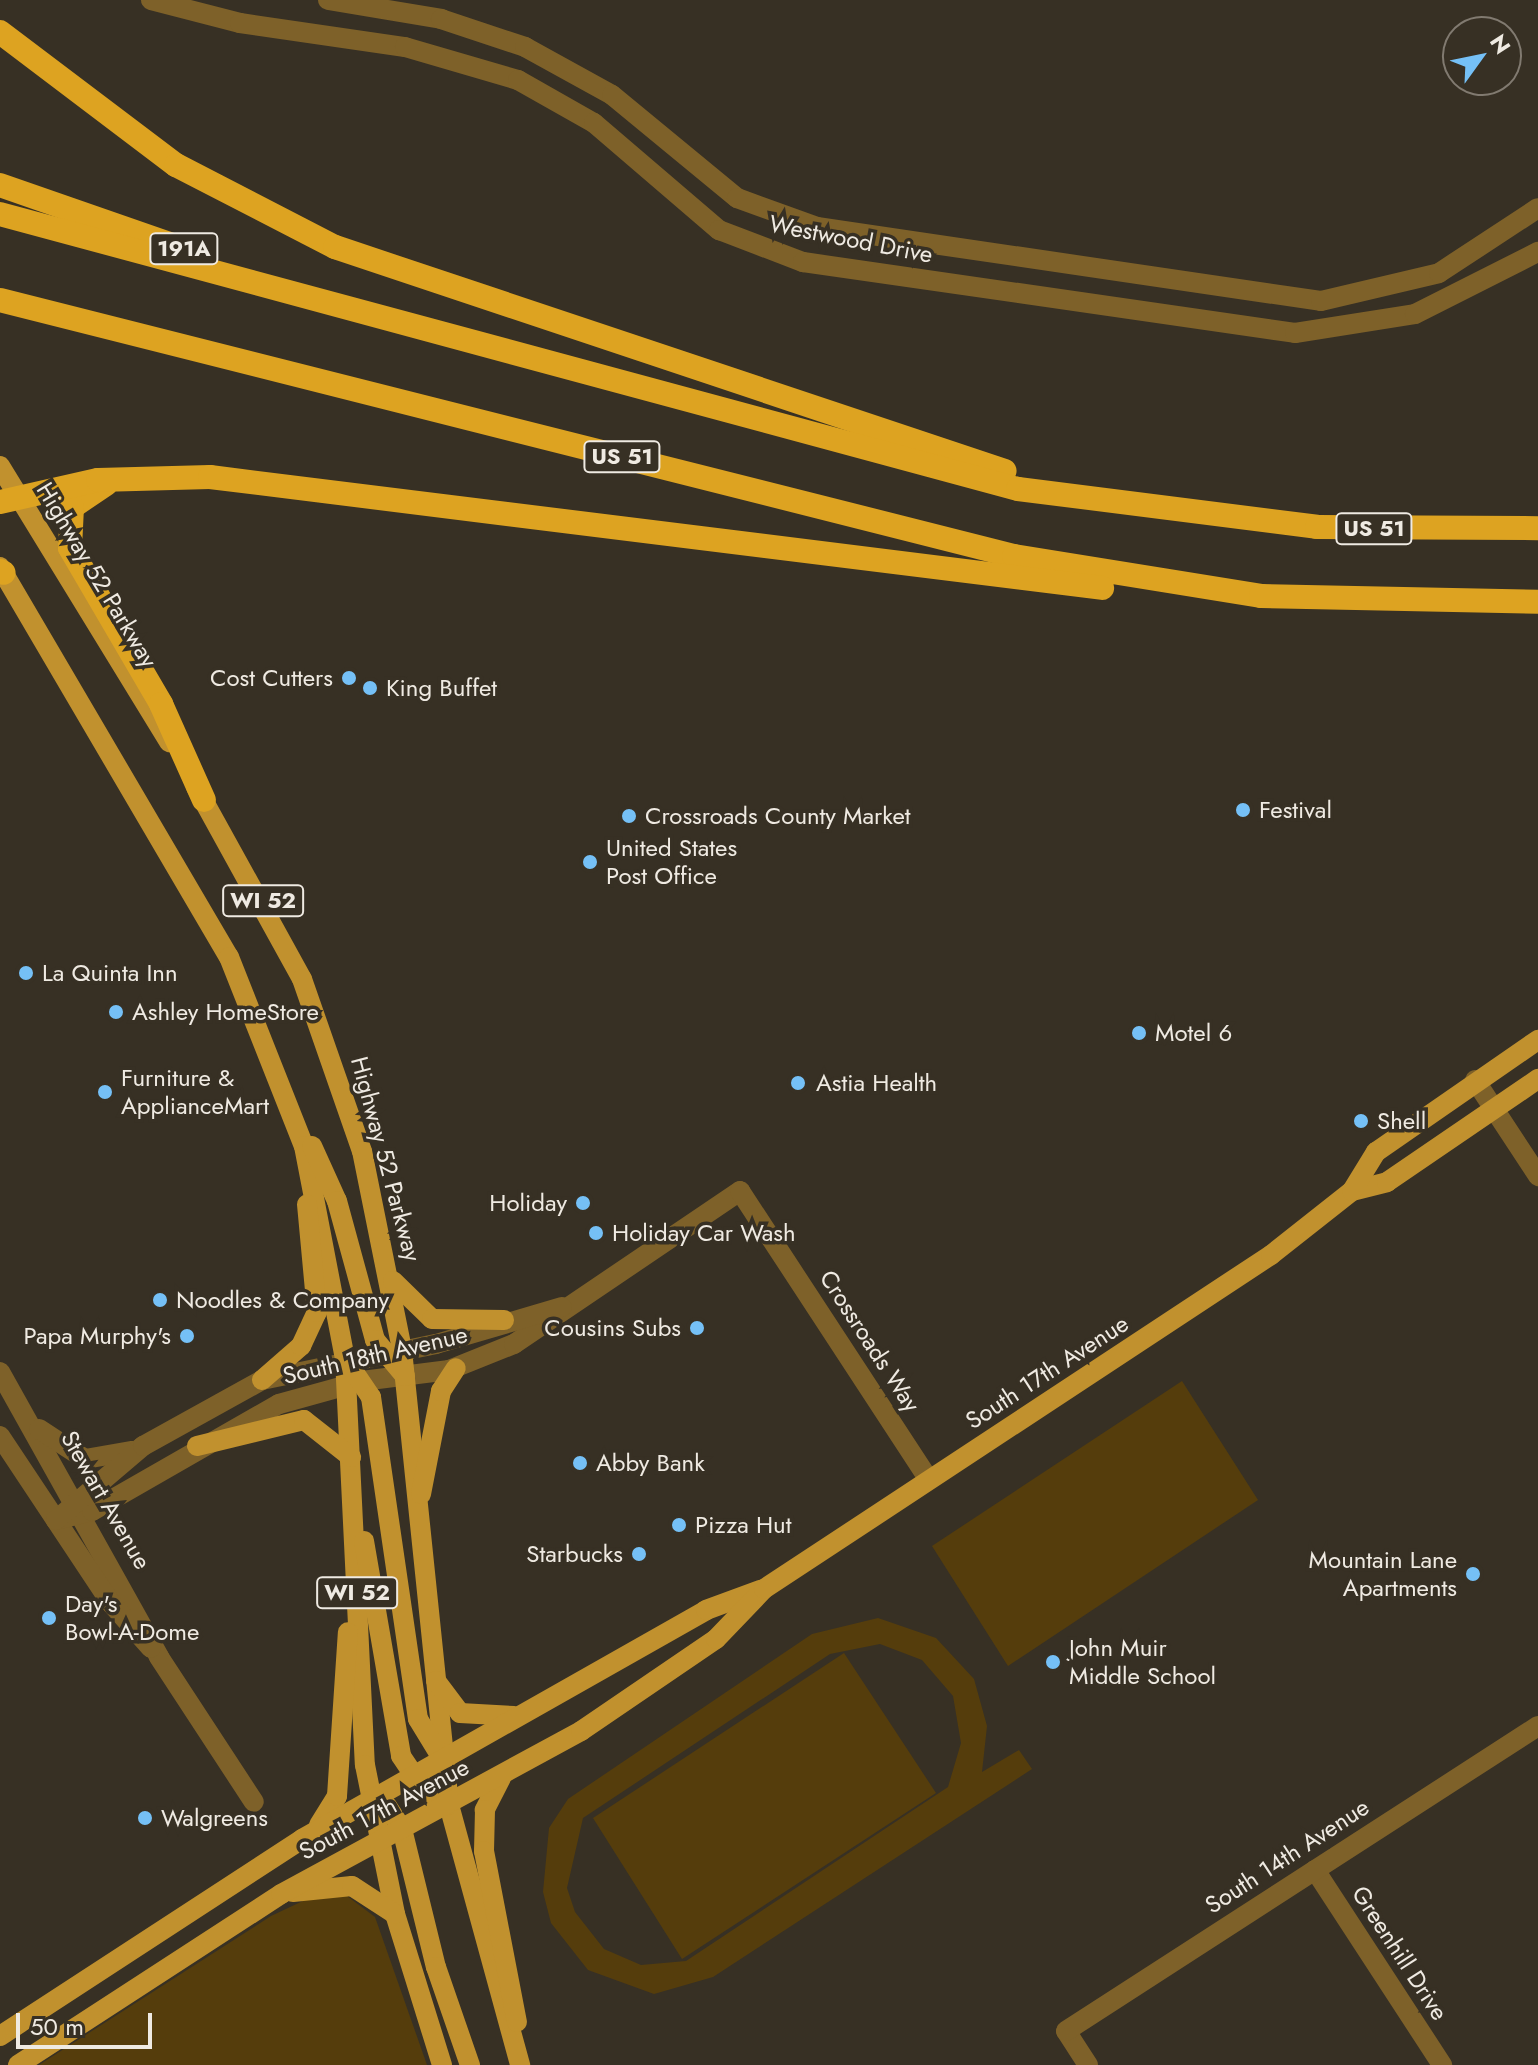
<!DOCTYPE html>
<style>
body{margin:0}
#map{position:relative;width:1538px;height:2065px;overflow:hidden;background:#373024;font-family:Jost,sans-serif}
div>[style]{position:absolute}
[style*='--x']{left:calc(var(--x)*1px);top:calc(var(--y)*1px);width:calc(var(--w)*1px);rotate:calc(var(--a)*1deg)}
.green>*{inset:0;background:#553d0c}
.minor>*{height:20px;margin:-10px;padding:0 10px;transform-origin:10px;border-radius:10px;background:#7e6129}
.major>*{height:20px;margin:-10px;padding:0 10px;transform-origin:10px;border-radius:10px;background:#c1912e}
.highway>*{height:24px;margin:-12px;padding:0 12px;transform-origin:12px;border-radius:12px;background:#dda321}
.dots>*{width:22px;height:22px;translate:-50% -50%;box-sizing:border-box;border:4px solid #373024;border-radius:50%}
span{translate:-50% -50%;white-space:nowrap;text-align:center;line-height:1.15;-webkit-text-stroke:7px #373024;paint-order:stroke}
.shield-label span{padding:2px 6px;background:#373024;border:2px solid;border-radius:6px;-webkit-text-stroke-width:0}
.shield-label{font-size:22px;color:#efeae2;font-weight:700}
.street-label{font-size:24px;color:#efeae2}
.poi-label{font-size:24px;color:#efeae2}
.right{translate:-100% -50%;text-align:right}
.left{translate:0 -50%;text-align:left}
.north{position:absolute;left:1442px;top:16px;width:80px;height:80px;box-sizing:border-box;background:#373024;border:2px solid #817a70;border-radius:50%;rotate:57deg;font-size:22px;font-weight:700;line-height:32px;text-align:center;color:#efeae2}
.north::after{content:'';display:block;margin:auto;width:28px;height:36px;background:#75c0f6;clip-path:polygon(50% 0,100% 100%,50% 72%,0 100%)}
.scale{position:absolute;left:16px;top:2013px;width:136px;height:36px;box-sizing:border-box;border:4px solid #efeae2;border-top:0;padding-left:10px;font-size:24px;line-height:28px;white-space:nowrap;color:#efeae2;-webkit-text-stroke:6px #373024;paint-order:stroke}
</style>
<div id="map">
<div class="green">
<div style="clip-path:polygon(1182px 1381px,1258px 1500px,1008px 1666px,932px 1546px)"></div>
<div style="clip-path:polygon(evenodd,878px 1618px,936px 1638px,974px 1679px,987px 1726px,982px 1772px,1019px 1750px,1032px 1769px,713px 1977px,654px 1994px,588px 1970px,551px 1923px,543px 1892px,549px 1828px,568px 1799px,812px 1634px,878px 1618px,880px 1644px,922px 1660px,953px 1696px,961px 1743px,948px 1787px,686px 1961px,641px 1965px,604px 1949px,575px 1912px,567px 1888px,583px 1818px,830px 1654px,880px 1644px)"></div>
<div style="clip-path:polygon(844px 1653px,936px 1793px,682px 1959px,593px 1818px)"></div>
<div style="clip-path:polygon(347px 1896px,375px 1917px,427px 2065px,39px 2065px,271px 1916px,305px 1900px)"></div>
</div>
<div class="minor">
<div style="--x:151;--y:0;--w:92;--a:14.5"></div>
<div style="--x:240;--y:23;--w:167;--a:8.3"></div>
<div style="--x:405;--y:47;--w:118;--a:16.3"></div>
<div style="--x:518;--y:80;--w:87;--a:29.5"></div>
<div style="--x:594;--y:123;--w:165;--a:40.6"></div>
<div style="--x:719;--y:230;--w:90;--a:20.9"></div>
<div style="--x:803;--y:262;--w:497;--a:8.2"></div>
<div style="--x:1295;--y:333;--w:121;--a:-9"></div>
<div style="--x:1415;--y:314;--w:138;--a:-26.8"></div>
<div style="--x:328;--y:0;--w:115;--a:9.5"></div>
<div style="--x:441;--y:19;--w:89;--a:18.4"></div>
<div style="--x:525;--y:47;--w:99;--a:28.9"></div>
<div style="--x:612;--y:95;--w:162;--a:39.5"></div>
<div style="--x:737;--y:198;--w:85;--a:19.9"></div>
<div style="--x:817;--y:227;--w:509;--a:8.35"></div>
<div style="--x:1321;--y:301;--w:121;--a:-13.3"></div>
<div style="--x:1439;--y:273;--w:118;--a:-33.3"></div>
<div style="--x:1475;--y:1080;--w:115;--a:56.7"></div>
<div style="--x:0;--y:1372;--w:326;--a:60.8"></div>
<div style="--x:159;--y:1657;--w:173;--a:56.8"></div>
<div style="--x:39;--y:1429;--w:55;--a:33.1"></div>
<div style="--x:85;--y:1459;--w:48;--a:-9.7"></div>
<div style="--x:0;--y:1436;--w:201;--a:56.4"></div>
<div style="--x:111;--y:1603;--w:60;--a:48.4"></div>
<div style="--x:56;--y:1520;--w:37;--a:-14"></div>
<div style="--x:92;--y:1511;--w:215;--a:-29.8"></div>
<div style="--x:279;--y:1404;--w:86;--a:-15.5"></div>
<div style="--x:362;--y:1381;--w:88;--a:-7.2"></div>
<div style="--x:449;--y:1370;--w:70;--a:-21.8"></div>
<div style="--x:514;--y:1344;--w:273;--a:-34.1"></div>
<div style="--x:740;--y:1191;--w:345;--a:56.8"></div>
<div style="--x:56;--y:1520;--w:114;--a:-40.4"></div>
<div style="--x:143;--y:1446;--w:136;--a:-29"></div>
<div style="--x:262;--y:1380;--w:178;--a:-11.7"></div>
<div style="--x:436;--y:1344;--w:131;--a:-16.4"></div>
<div style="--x:1315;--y:1870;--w:233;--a:56.9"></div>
<div style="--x:1088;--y:2065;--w:40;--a:-122.9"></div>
<div style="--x:1066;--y:2031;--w:562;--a:-32.87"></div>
</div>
<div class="major">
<div style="--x:0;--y:466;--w:324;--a:58.5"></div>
<div style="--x:0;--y:567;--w:452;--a:59.6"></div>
<div style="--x:229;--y:957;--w:203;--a:68.4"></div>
<div style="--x:304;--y:1146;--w:217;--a:79.1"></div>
<div style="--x:345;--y:1359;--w:406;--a:87.2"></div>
<div style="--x:365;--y:1765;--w:152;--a:78.6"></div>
<div style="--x:395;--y:1914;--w:158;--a:72.7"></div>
<div style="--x:196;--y:787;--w:219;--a:61.1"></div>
<div style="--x:302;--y:979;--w:182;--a:70.8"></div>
<div style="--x:362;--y:1151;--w:203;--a:78.6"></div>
<div style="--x:402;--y:1350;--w:457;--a:84.1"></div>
<div style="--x:449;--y:1805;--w:270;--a:74.7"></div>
<div style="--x:312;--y:1146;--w:60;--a:65.6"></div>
<div style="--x:337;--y:1201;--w:144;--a:74.7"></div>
<div style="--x:375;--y:1340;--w:47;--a:50.2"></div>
<div style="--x:1352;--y:1191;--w:36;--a:-14"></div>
<div style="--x:1387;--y:1182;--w:183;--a:-34.3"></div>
<div style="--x:393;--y:1281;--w:54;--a:44.3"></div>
<div style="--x:432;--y:1319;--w:72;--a:0.8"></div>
<div style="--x:346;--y:1360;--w:45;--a:56"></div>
<div style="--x:371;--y:1397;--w:325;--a:81.7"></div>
<div style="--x:418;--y:1719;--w:48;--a:58.6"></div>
<div style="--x:262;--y:1380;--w:52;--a:-41.1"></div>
<div style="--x:301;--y:1346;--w:38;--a:-65"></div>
<div style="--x:317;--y:1312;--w:108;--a:-95.3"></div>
<div style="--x:197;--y:1446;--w:110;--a:-13.7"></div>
<div style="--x:304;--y:1420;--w:60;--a:38.2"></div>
<div style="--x:421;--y:1494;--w:105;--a:-79"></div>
<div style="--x:441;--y:1391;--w:27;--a:-57"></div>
<div style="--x:364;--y:1541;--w:218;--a:80.2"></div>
<div style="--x:401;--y:1756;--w:37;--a:56"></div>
<div style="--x:422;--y:1787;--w:32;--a:34"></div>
<div style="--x:436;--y:1681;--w:40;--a:53"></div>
<div style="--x:460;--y:1713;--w:54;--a:3.2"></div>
<div style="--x:501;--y:1778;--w:36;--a:117"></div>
<div style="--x:485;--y:1810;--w:41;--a:91.4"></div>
<div style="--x:484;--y:1851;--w:174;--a:79.1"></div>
<div style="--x:372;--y:1800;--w:16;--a:22"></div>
<div style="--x:387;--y:1806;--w:27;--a:57"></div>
<div style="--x:402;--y:1829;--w:142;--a:76.2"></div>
<div style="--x:436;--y:1967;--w:104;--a:70.9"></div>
<div style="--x:319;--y:1825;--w:34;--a:-58"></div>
<div style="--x:337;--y:1796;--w:164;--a:-86.2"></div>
<div style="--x:293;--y:1892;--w:59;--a:-5.8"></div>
<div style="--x:352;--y:1886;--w:51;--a:33.1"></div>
<div style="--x:0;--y:2036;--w:361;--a:-33.1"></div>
<div style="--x:302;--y:1839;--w:464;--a:-29.5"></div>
<div style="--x:706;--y:1610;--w:58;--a:-20.3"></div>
<div style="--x:18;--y:2065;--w:314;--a:-33"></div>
<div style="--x:281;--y:1894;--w:341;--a:-28.5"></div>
<div style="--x:581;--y:1731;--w:163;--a:-34.3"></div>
<div style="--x:716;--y:1639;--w:69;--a:-46.2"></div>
<div style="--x:764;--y:1589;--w:607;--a:-33.38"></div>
<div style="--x:1271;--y:1255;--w:103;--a:-38.3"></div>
<div style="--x:1352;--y:1191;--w:46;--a:-58.4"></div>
<div style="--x:1376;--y:1152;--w:197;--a:-34.7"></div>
</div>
<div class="highway">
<div style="--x:0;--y:32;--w:221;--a:37.1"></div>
<div style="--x:176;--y:165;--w:179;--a:27.3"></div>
<div style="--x:335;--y:247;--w:706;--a:18.49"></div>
<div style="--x:0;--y:185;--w:179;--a:19.2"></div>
<div style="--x:0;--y:214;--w:1054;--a:15.12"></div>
<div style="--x:1018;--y:489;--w:301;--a:7.2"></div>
<div style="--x:1317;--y:527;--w:221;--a:0.3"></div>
<div style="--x:0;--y:300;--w:1046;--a:14.17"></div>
<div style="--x:1014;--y:556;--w:250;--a:9.2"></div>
<div style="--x:1261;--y:596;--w:277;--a:1.2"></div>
<div style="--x:106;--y:484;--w:41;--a:145.9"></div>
<div style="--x:72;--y:507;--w:41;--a:92.8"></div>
<div style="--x:70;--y:548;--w:181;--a:59.7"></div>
<div style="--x:161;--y:704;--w:105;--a:65.9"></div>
<div style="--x:0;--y:502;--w:100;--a:-12.7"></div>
<div style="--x:98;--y:480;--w:112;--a:-1.5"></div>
<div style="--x:210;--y:477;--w:899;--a:7.09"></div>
<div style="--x:0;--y:571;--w:4;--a:27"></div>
</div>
<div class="dots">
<div style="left:349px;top:678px;background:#75c0f6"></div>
<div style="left:370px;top:688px;background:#75c0f6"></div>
<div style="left:1243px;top:810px;background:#75c0f6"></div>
<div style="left:629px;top:816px;background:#75c0f6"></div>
<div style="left:590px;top:862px;background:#75c0f6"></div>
<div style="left:26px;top:973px;background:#75c0f6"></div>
<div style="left:116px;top:1012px;background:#75c0f6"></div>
<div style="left:1139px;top:1033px;background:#75c0f6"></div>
<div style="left:798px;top:1083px;background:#75c0f6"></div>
<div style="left:105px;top:1092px;background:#75c0f6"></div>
<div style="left:1361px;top:1121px;background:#75c0f6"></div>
<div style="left:583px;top:1203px;background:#75c0f6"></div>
<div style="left:596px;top:1233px;background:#75c0f6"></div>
<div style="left:160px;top:1300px;background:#75c0f6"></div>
<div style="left:697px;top:1328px;background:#75c0f6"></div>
<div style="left:187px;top:1336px;background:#75c0f6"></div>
<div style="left:580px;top:1463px;background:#75c0f6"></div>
<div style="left:679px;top:1525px;background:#75c0f6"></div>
<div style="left:639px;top:1554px;background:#75c0f6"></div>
<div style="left:1473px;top:1574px;background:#75c0f6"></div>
<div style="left:49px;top:1618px;background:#75c0f6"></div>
<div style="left:1053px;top:1662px;background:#75c0f6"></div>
<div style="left:145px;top:1818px;background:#75c0f6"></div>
</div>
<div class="shield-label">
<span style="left:184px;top:249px">191A</span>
<span style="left:622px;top:457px">US 51</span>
<span style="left:1374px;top:529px">US 51</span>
<span style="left:263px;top:901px">WI 52</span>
<span style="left:357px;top:1593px">WI 52</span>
</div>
<div class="street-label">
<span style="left:851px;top:239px;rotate:11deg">Westwood Drive</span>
<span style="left:97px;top:575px;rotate:59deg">Highway 52 Parkway</span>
<span style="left:386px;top:1159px;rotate:75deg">Highway 52 Parkway</span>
<span style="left:870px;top:1341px;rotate:57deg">Crossroads Way</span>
<span style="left:375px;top:1355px;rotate:-13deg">South 18th Avenue</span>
<span style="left:1047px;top:1372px;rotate:-33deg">South 17th Avenue</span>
<span style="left:106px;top:1500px;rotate:60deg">Stewart Avenue</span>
<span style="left:384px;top:1809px;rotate:-28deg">South 17th Avenue</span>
<span style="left:1287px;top:1856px;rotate:-33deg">South 14th Avenue</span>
<span style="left:1400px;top:1953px;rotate:57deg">Greenhill Drive</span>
</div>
<div class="poi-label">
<span class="right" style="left:333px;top:678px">Cost Cutters</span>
<span class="left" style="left:386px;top:688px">King Buffet</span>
<span class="left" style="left:1259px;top:810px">Festival</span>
<span class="left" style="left:645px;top:816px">Crossroads County Market</span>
<span class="left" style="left:606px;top:862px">United States<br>Post Office</span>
<span class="left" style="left:42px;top:973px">La Quinta Inn</span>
<span class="left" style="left:132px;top:1012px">Ashley HomeStore</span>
<span class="left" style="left:1155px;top:1033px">Motel 6</span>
<span class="left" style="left:121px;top:1092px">Furniture &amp;<br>ApplianceMart</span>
<span class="left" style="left:816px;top:1083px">Astia Health</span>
<span class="left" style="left:1377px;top:1121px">Shell</span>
<span class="right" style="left:567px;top:1203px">Holiday</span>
<span class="left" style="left:612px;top:1233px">Holiday Car Wash</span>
<span class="left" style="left:176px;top:1300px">Noodles &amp; Company</span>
<span class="right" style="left:681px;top:1328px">Cousins Subs</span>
<span class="right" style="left:171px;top:1336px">Papa Murphy's</span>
<span class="left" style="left:596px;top:1463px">Abby Bank</span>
<span class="left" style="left:695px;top:1525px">Pizza Hut</span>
<span class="right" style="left:623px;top:1554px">Starbucks</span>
<span class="right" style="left:1457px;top:1574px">Mountain Lane<br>Apartments</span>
<span class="left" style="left:65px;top:1618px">Day's<br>Bowl-A-Dome</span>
<span class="left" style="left:1069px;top:1662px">John Muir<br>Middle School</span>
<span class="left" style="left:161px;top:1818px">Walgreens</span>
</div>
<div class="north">N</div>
<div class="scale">50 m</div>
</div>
